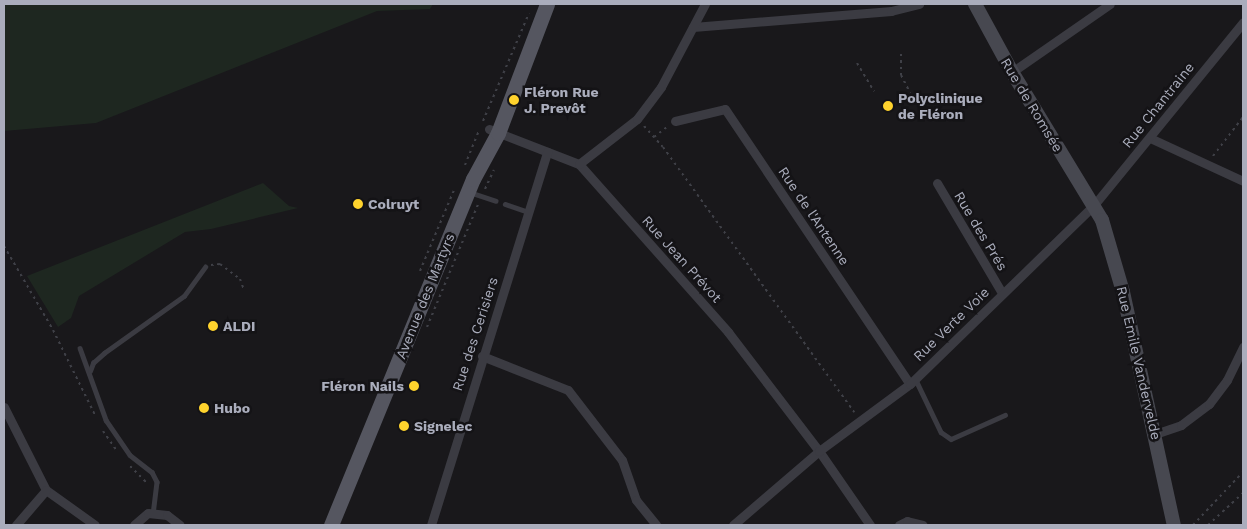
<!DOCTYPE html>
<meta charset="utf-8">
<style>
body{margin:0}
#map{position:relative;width:1247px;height:529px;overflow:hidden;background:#19181b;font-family:"Work Sans",sans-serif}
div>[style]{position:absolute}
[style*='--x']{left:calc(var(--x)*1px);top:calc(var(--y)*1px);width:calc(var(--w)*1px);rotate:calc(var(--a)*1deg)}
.green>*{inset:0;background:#1e2720}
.path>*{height:2px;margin-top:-1px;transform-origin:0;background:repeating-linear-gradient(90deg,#3f4047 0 2.5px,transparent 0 6.5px)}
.lane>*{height:4.5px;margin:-2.25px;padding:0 2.25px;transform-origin:2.25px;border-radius:2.25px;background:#3b3b42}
.street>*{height:9px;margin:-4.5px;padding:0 4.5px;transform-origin:4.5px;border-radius:4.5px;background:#3b3b42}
.secondary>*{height:14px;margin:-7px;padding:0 7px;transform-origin:7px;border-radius:7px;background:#474850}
.primary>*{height:15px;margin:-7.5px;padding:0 7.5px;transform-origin:7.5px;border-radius:7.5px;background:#555660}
.dots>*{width:14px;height:14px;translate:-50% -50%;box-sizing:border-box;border:2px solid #141316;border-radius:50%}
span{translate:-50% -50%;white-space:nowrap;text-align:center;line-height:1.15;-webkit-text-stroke:5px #141316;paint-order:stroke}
.poi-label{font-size:14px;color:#aaadbc;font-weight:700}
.left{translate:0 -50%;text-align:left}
.right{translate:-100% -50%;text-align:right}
.street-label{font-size:14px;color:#aaadbc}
.frame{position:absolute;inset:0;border:5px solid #aaadbc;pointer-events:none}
</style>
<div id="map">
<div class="green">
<div style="clip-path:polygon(4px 4px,433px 4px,430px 9px,377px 11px,96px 123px,4px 131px)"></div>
<div style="clip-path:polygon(263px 183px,289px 206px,298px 208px,211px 229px,185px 232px,79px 296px,71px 318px,58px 327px,27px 276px)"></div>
</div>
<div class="path">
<div style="--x:901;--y:54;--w:21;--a:90"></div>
<div style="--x:901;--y:75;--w:20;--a:63"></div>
<div style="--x:857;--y:63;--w:33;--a:59"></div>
<div style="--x:483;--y:121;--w:117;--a:-66.9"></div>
<div style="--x:644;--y:126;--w:28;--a:48"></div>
<div style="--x:663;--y:147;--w:327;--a:54.2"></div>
<div style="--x:654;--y:137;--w:18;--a:-38"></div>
<div style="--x:1213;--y:156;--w:49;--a:-52.4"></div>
<div style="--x:465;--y:165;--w:38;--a:-68"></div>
<div style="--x:485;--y:189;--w:21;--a:-65"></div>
<div style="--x:4;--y:246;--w:97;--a:59.7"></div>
<div style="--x:53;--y:330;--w:95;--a:63.7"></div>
<div style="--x:211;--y:265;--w:9;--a:-6"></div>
<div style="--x:220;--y:264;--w:25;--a:37"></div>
<div style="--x:240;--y:279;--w:12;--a:70"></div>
<div style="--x:420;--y:271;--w:88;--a:-67.2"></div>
<div style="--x:427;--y:327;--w:135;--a:-67.4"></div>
<div style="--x:103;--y:431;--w:24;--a:55"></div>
<div style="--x:130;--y:466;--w:25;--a:45"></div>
<div style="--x:1193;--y:525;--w:73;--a:-46.7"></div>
<div style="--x:1208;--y:525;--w:47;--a:-42.4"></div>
</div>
<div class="lane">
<div style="--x:469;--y:192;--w:28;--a:18"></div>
<div style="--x:505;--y:204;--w:24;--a:19"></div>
<div style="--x:80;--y:348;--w:77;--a:70.1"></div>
<div style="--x:106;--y:420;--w:42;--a:55.6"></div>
<div style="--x:130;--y:455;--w:28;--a:38"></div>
<div style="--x:152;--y:472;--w:11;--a:63"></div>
<div style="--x:157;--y:482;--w:31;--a:97"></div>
<div style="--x:90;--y:371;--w:9;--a:-69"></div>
<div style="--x:93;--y:363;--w:15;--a:-42"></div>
<div style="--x:104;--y:353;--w:98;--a:-35.5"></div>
<div style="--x:184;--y:296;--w:36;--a:-54"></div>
<div style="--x:915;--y:378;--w:60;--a:64.3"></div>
<div style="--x:941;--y:432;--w:12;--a:35"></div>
<div style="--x:951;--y:439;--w:59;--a:-24"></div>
</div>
<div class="street">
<div style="--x:693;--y:27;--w:199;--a:-4.6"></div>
<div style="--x:891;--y:11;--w:29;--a:-14"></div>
<div style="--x:1012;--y:72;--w:119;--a:-34.8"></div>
<div style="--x:675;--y:121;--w:51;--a:-13.5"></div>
<div style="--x:725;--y:109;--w:331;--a:56.1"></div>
<div style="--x:489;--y:129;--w:97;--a:21.3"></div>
<div style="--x:579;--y:164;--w:225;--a:48.4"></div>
<div style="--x:728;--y:332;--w:150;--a:52.6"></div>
<div style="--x:819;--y:451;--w:90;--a:55.4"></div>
<div style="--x:1150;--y:138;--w:102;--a:24.8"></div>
<div style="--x:579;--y:164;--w:73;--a:-37.8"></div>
<div style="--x:637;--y:119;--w:40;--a:-53"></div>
<div style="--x:661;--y:87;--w:94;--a:-62.1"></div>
<div style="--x:937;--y:183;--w:128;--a:59.4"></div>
<div style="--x:482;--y:356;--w:92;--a:21.6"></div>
<div style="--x:568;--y:390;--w:88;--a:52.4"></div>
<div style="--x:622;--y:460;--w:42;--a:70.7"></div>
<div style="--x:636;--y:500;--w:32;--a:51"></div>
<div style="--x:4;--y:407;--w:93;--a:63.2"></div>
<div style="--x:46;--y:490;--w:60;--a:35.5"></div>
<div style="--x:1155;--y:434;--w:28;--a:-19"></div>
<div style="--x:1181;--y:425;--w:35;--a:-37"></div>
<div style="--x:1209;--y:404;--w:30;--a:-53"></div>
<div style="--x:1227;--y:380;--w:37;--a:-64"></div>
<div style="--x:16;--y:525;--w:46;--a:-49.4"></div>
<div style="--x:134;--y:525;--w:18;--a:-41"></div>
<div style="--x:148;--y:513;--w:19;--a:6"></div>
<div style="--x:167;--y:515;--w:16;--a:38"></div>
<div style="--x:431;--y:525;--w:391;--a:-72.7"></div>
<div style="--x:733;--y:525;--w:113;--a:-40.7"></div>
<div style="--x:819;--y:451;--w:113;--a:-36.4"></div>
<div style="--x:910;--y:384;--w:257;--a:-44.2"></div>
<div style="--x:1094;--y:205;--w:236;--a:-50.8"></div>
<div style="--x:899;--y:525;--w:9;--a:-27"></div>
<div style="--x:907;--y:521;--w:16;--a:14"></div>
</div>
<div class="secondary">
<div style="--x:975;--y:4;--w:77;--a:61.4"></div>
<div style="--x:1012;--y:72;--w:173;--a:58.7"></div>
<div style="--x:1102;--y:220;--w:75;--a:73.7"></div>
<div style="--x:1123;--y:292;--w:239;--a:77.7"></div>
</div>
<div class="primary">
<div style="--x:331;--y:525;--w:374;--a:-67.7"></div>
<div style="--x:473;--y:179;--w:52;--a:-61.5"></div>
<div style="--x:498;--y:133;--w:138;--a:-69.2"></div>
</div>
<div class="dots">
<div style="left:514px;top:100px;background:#ffd32d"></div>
<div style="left:888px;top:106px;background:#ffd32d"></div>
<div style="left:358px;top:204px;background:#ffd32d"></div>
<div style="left:213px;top:326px;background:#ffd32d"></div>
<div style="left:414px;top:386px;background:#ffd32d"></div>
<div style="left:204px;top:408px;background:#ffd32d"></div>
<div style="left:404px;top:426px;background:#ffd32d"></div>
</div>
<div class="poi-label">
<span class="left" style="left:524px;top:100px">Fléron Rue<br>J. Prevôt</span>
<span class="left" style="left:898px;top:106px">Polyclinique<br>de Fléron</span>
<span class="left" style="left:368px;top:204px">Colruyt</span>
<span class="left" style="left:223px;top:326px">ALDI</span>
<span class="right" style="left:404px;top:386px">Fléron Nails</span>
<span class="left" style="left:214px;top:408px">Hubo</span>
<span class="left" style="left:414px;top:426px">Signelec</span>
</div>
<div class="street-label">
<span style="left:1032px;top:105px;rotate:59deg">Rue de Romsée</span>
<span style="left:1158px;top:105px;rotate:-51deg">Rue Chantraine</span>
<span style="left:814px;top:216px;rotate:56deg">Rue de l'Antenne</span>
<span style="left:981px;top:231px;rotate:59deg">Rue des Prés</span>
<span style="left:682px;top:259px;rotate:48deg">Rue Jean Prévot</span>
<span style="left:425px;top:296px;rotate:-68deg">Avenue des Martyrs</span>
<span style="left:951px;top:324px;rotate:-44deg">Rue Verte Voie</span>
<span style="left:475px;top:334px;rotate:-72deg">Rue des Cerisiers</span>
<span style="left:1139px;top:363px;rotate:77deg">Rue Emile Vandervelde</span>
</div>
<div class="frame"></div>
</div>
